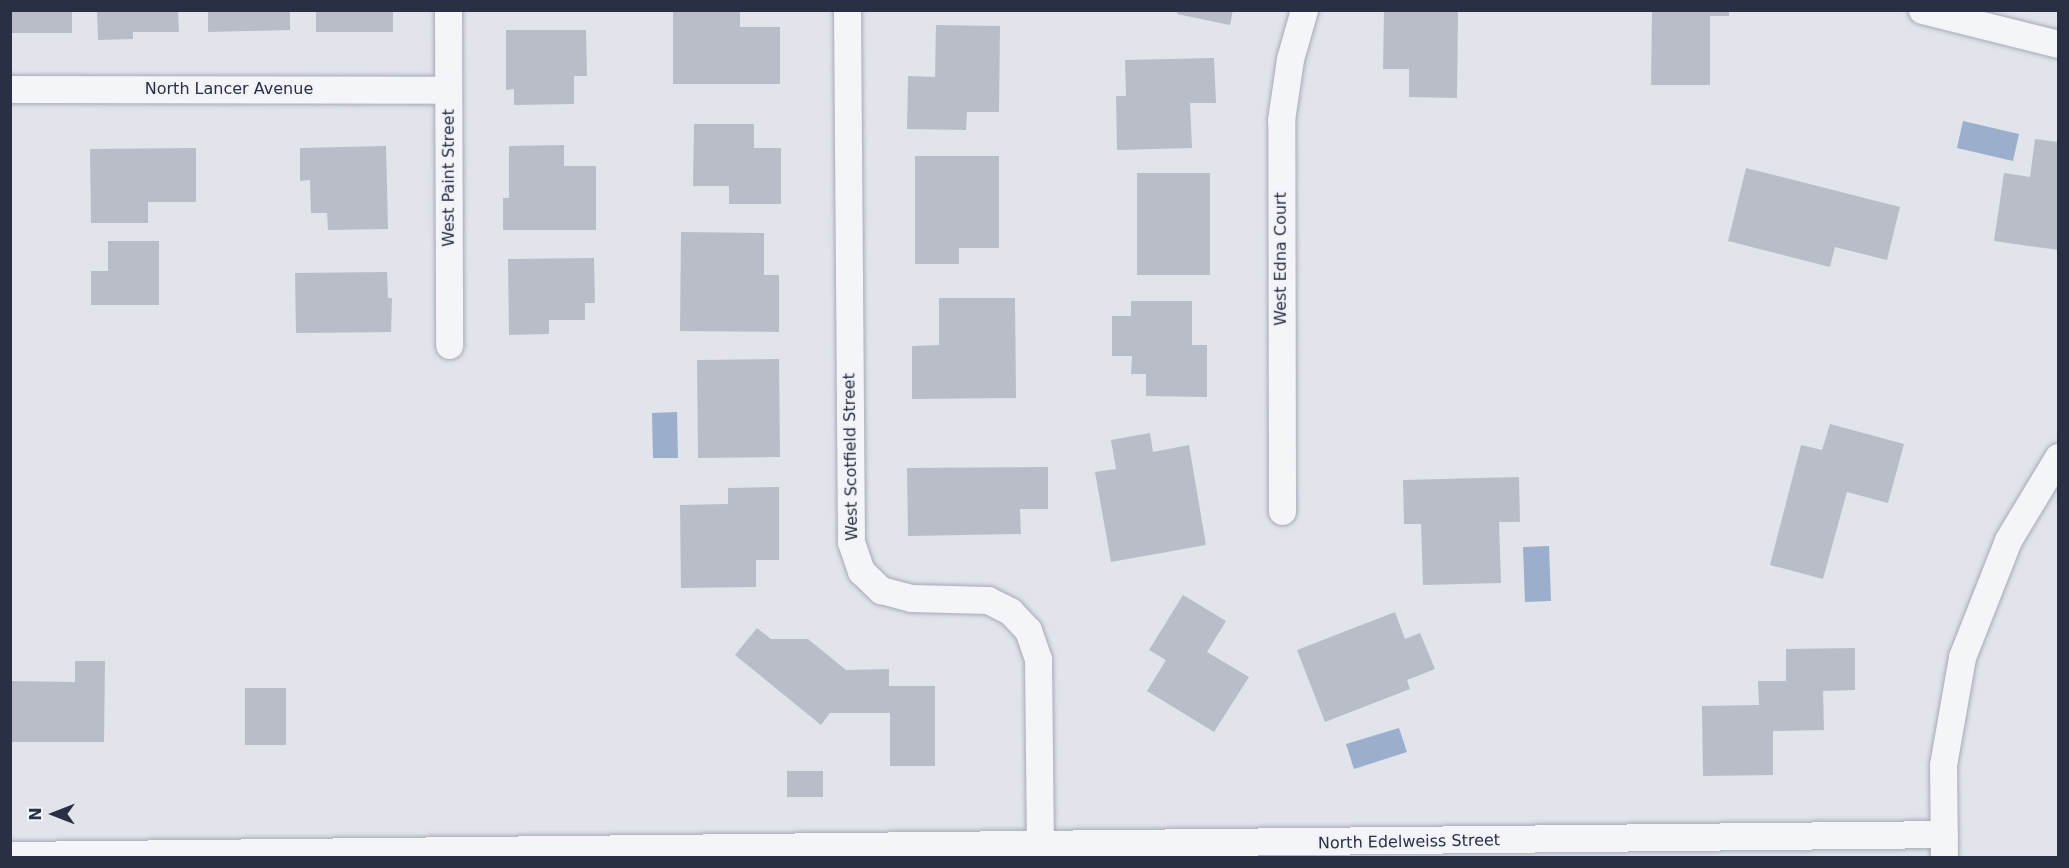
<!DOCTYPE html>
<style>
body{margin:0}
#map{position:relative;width:2069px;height:868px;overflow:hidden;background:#e1e4eb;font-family:"DejaVu Sans",sans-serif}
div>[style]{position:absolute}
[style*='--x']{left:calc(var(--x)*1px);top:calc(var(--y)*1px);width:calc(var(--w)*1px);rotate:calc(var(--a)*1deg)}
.water>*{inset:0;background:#9baecc}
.building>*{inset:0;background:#b8bdc8}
.roads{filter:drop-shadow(0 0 2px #a6aab5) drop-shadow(0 0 2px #a6aab5)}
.street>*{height:27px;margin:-13.5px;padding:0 13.5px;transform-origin:13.5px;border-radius:13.5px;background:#f4f5f9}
span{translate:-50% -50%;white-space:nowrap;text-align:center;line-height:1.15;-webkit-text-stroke:5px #f1f3f8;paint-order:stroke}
.street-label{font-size:16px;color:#293043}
.frame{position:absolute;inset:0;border:12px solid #293043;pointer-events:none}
.north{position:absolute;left:24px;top:784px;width:60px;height:60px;-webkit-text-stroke:4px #f1f3f8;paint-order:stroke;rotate:270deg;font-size:16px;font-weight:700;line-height:24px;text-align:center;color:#293043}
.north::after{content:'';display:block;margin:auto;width:21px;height:27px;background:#293043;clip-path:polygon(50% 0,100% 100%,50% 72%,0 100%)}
</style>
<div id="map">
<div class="water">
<div style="clip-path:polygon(1963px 121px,2019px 134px,2013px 161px,1957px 148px)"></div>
<div style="clip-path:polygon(677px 412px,678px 458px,653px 458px,652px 413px)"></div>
<div style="clip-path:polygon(1549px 546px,1551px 601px,1525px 602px,1523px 547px)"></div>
<div style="clip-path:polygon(1399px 728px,1407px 752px,1354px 769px,1346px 744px)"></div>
</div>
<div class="building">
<div style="clip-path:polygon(10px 10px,72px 10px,72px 33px,10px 33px)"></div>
<div style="clip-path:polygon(97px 10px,178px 10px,179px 32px,133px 32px,133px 39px,98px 40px)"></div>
<div style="clip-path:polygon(208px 10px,290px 10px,290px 30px,208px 32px)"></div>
<div style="clip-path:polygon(316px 10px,393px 10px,393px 32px,316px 32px)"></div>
<div style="clip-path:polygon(673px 10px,740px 10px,740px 27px,780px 27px,780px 84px,673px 84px)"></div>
<div style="clip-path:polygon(1178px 10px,1233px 10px,1230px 25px,1177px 14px)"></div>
<div style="clip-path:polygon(1652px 10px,1729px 10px,1729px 16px,1710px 16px,1710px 85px,1651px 85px)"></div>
<div style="clip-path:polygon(1384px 11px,1458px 12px,1457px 98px,1409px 97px,1409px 69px,1383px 69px)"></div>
<div style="clip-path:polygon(936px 25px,1000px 26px,999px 112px,967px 112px,966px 130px,907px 129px,908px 76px,935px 77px)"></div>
<div style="clip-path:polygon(506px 30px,586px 30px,587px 76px,574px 76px,574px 104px,514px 105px,514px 89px,506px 90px)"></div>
<div style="clip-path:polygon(1214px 58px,1216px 103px,1190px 103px,1192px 148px,1117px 150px,1116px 96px,1126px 96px,1125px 60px)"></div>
<div style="clip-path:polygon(694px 124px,754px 124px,754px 148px,781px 148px,781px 204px,729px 204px,729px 186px,693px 186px)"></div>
<div style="clip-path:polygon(2035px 139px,2058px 142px,2058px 250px,1994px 241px,2004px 173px,2030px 177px)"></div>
<div style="clip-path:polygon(564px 145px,564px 166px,596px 166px,596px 230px,503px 230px,503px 198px,509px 198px,509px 146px)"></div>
<div style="clip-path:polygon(386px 146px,388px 229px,328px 230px,327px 213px,311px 213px,310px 180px,300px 181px,300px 148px)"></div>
<div style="clip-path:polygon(196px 148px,196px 202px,148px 202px,148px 223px,91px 223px,90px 149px)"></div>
<div style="clip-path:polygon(915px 156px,999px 156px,999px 248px,959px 248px,959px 264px,915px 264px)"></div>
<div style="clip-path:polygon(1746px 168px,1900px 207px,1887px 260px,1835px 247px,1830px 267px,1728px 241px)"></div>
<div style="clip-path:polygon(1137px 173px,1210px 173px,1210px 275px,1137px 275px)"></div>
<div style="clip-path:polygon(681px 232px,764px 233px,764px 275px,779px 275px,779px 332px,680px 331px)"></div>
<div style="clip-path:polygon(108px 241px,159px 241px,159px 305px,91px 305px,91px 271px,108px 271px)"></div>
<div style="clip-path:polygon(594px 258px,595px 303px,585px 303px,585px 320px,549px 320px,549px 334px,509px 335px,508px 259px)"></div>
<div style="clip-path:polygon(387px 272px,388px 298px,392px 298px,391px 332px,296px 333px,295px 273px)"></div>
<div style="clip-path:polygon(939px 298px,1015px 298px,1016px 398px,912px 399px,912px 346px,939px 345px)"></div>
<div style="clip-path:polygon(1131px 301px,1192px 301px,1192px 345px,1207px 345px,1207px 397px,1146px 396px,1146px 374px,1131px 374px,1132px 356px,1112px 356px,1112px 316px,1131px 316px)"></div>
<div style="clip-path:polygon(779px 359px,780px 457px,698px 458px,697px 360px)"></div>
<div style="clip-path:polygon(1830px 424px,1904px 444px,1888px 503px,1847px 492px,1823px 579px,1770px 565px,1801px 445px,1822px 450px)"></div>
<div style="clip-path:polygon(1150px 433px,1153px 452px,1189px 445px,1206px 545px,1111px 562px,1095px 472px,1116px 469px,1111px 440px)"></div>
<div style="clip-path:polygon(1048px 467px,1048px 509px,1020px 509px,1021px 534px,908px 536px,907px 468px)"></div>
<div style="clip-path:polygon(1519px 477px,1520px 522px,1499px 522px,1501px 583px,1423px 585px,1421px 524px,1404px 524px,1403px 480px)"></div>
<div style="clip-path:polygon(779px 487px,779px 560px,756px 560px,756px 587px,681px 588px,680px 505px,728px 504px,728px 488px)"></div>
<div style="clip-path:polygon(1183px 595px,1226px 621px,1207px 652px,1249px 677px,1214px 732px,1147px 691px,1166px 660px,1149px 650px)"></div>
<div style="clip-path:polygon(1395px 612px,1405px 639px,1420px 633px,1435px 669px,1407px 680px,1410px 689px,1325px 722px,1297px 650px)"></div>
<div style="clip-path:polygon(757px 628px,771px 639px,808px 639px,846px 670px,889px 669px,889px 686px,935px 686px,935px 766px,890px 766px,890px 713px,830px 713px,821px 725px,735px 655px)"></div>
<div style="clip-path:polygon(1855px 648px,1855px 690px,1823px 691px,1824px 730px,1773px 731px,1773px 775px,1703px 776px,1702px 706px,1759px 705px,1758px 681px,1786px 681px,1786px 649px)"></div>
<div style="clip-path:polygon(75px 661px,105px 661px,104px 742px,10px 742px,10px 681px,75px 682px)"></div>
<div style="clip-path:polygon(245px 688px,286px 688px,286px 745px,245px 745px)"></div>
<div style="clip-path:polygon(787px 771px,823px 771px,823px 797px,787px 797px)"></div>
</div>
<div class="roads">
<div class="street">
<div style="--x:448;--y:10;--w:335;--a:89.8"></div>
<div style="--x:847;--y:10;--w:532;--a:89.57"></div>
<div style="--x:851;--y:542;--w:31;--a:71"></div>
<div style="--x:861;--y:571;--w:28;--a:44"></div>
<div style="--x:881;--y:590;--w:31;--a:15"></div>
<div style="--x:911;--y:598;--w:77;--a:1.5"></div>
<div style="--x:988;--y:600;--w:25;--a:27"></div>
<div style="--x:1010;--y:611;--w:26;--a:47"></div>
<div style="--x:1028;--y:630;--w:31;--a:71"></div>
<div style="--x:1038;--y:659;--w:186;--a:89.4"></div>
<div style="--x:1922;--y:10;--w:140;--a:14"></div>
<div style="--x:10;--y:89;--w:438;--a:0.1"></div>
<div style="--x:1282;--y:511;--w:391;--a:-90.1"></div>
<div style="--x:1281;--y:120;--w:62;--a:-81.6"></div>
<div style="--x:1290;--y:59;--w:51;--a:-74.1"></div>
<div style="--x:10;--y:855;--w:1934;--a:-0.62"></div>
<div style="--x:1944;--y:858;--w:93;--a:-90.6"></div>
<div style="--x:1943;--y:765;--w:110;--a:-80"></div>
<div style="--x:1962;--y:657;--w:126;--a:-68.5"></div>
<div style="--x:2008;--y:540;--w:97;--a:-58.9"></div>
</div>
</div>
<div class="street-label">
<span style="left:229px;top:89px">North Lancer Avenue</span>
<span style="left:449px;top:178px;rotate:-90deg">West Paint Street</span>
<span style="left:1281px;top:259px;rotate:-90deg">West Edna Court</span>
<span style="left:851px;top:457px;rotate:-91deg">West Scotfield Street</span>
<span style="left:1409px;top:842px;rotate:-1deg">North Edelweiss Street</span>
</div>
<div class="frame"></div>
<div class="north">N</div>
</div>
